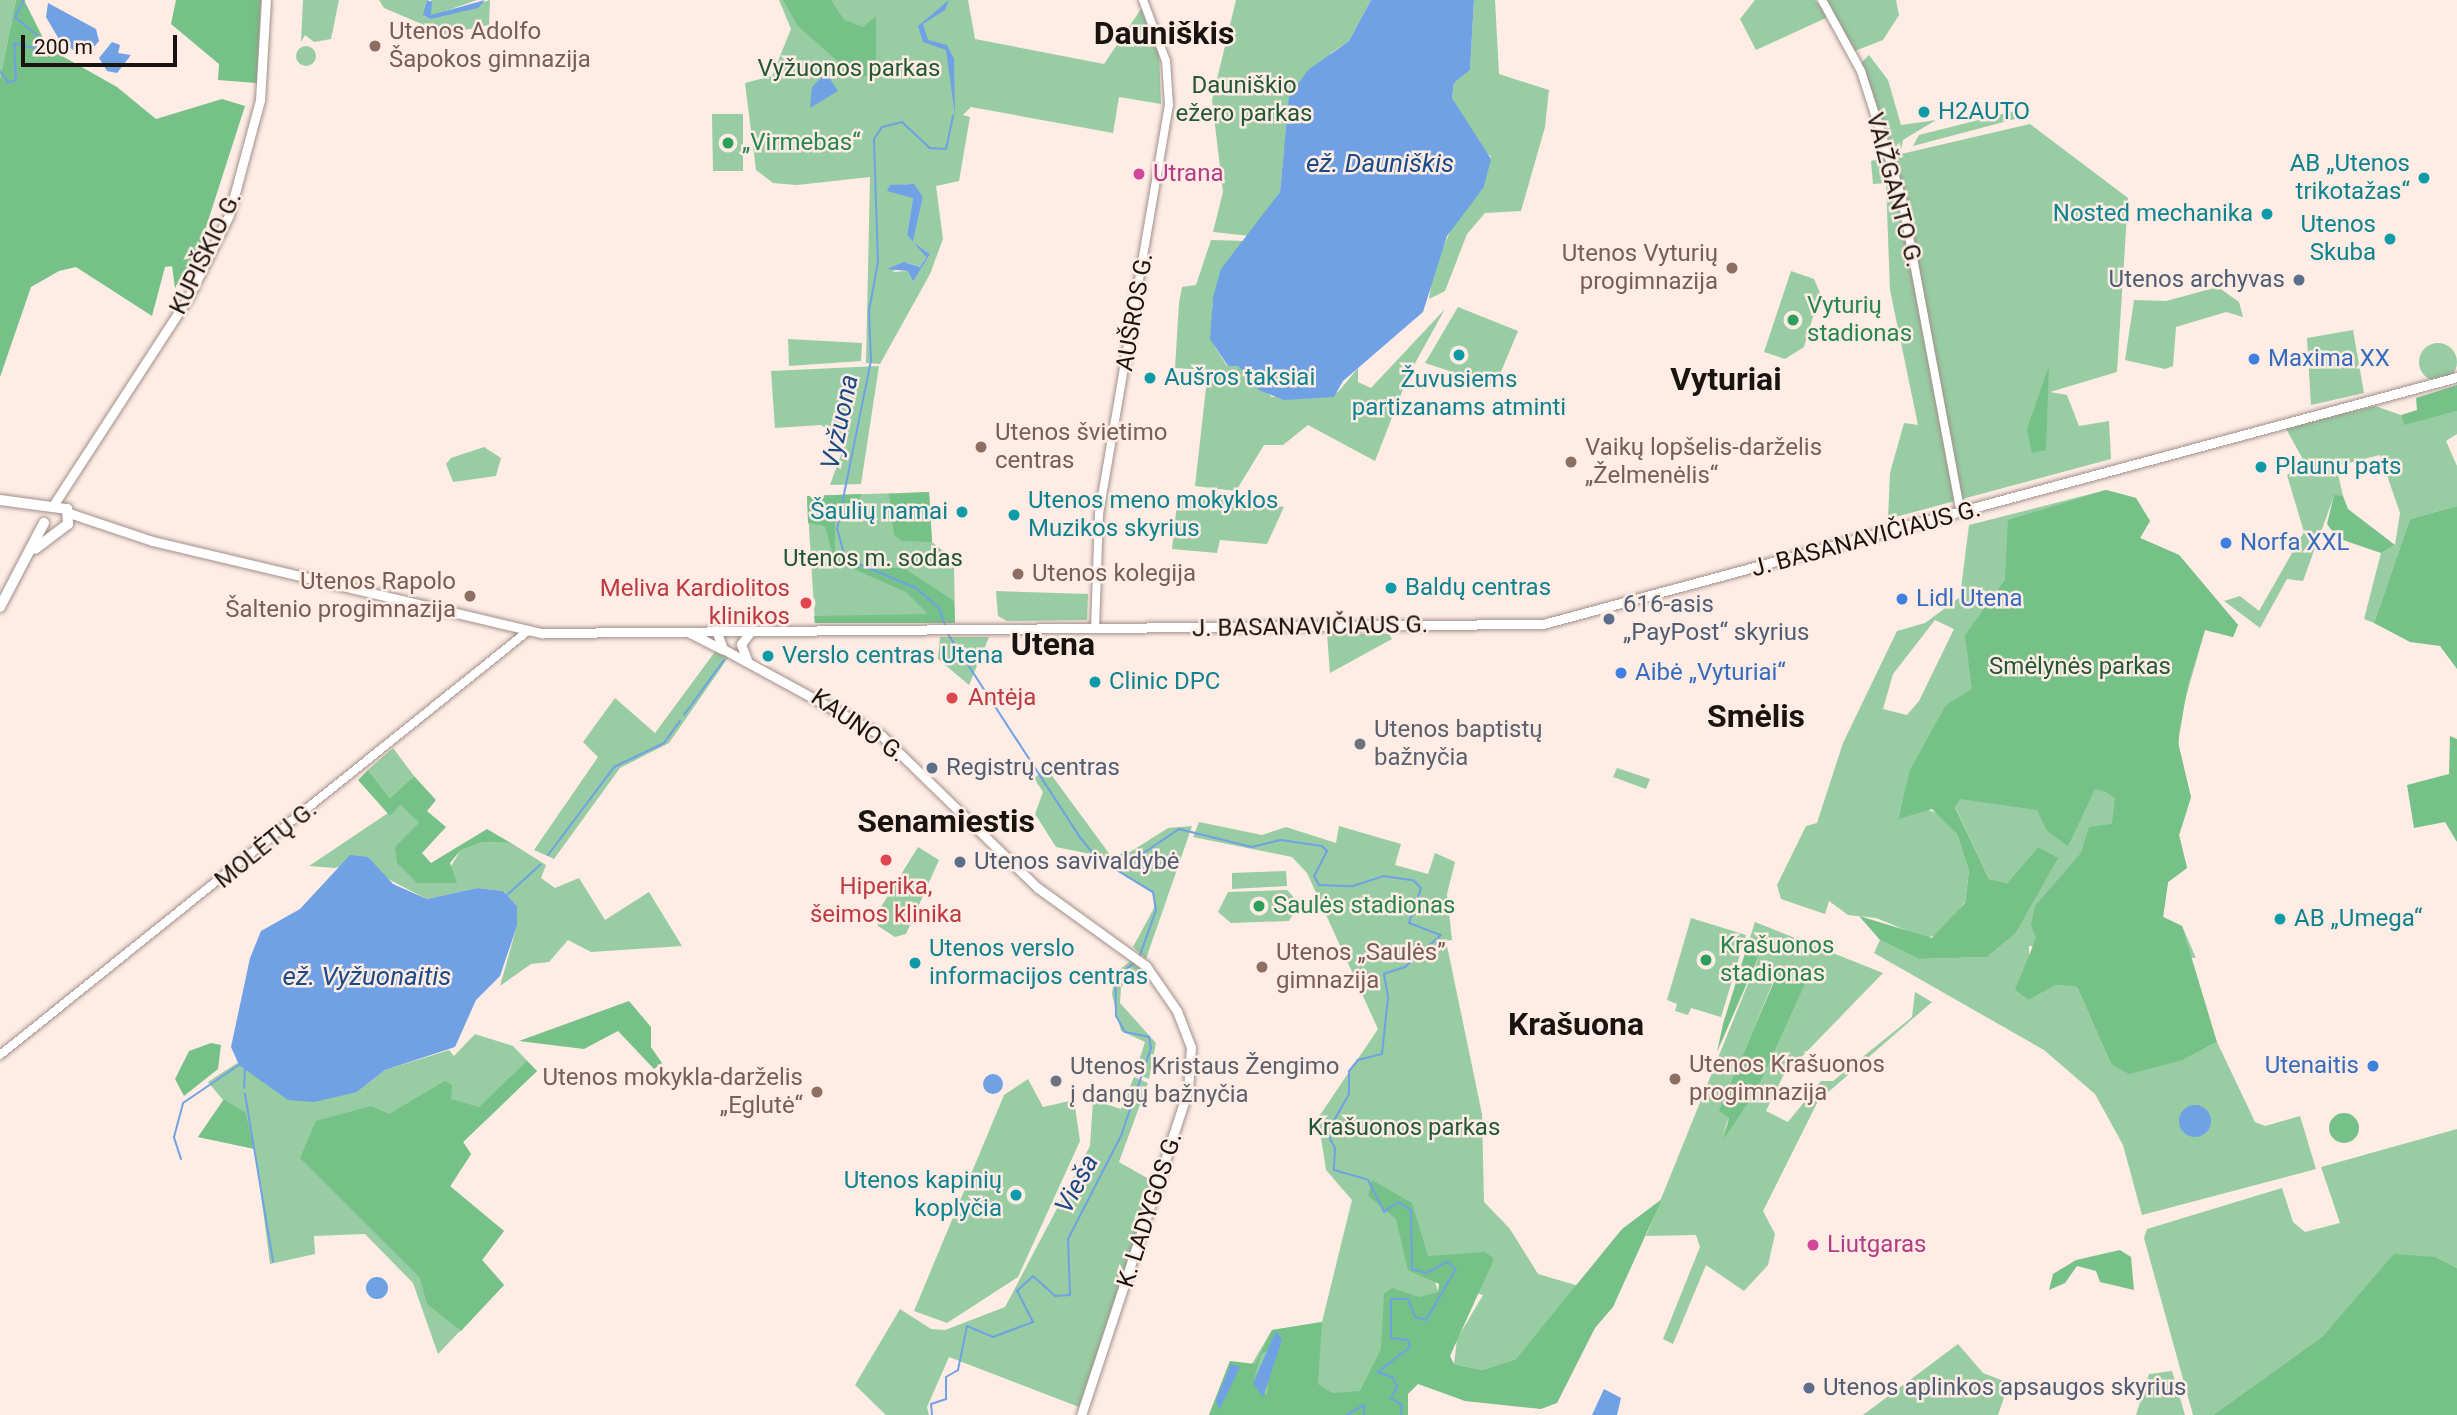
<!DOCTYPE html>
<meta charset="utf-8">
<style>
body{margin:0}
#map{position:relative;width:2457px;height:1415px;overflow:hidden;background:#feece5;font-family:Roboto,sans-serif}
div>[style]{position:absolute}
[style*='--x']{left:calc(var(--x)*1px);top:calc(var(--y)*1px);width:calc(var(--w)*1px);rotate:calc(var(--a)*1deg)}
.green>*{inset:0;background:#98cca3}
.round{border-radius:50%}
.forest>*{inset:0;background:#76c188}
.water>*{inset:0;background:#6fa1e4}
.stream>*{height:2px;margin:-1px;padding:0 1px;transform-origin:1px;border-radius:1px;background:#6fa1e4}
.roads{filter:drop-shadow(0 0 2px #a1908a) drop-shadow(0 0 2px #a1908a)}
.secondary>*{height:8px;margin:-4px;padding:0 4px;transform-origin:4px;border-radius:4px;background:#fff}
.primary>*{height:9px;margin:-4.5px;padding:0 4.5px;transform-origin:4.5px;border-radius:4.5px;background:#fff}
.highway>*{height:10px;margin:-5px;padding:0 5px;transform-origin:5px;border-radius:5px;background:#fff}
.dots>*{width:19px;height:19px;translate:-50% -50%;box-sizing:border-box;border:4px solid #feece5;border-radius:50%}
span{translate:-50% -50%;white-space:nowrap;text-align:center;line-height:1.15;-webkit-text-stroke:5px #feece5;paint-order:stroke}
.education-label{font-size:24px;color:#785e54}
.left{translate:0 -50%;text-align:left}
.right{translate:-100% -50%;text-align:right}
.park-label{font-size:24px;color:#225832}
.culture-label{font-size:24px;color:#0d838f}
.leisure-label{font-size:24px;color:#27864d}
.hotel-label{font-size:24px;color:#b23c85}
.street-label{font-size:24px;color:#1a1411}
.service-label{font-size:24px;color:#4e5e75}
.shop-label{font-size:24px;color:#366cbe}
.health-label{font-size:24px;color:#be3a42}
.worship-label{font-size:24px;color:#5b616d}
.water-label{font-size:26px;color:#194a86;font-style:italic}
.district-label{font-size:32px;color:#1a1411;font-weight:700}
.scale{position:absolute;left:21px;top:35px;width:156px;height:32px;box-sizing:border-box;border:4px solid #1a1411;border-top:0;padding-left:9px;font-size:21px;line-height:24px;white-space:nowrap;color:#1a1411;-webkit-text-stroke:5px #feece5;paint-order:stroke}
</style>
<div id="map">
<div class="green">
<div style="clip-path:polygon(0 0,16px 0,0 79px)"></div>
<div style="clip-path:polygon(303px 0,339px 0,331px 39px,314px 42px,305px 35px,301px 42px)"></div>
<div style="clip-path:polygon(379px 0,427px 0,424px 16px,430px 19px,490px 0,489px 25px,445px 34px,384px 8px)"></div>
<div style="clip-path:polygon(431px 0,477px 0,431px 16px)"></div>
<div style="clip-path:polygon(evenodd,779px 0,968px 0,975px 39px,1104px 64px,1141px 9px,1159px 51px,1161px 104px,1119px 97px,1113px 133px,971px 107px,963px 115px,970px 117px,959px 181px,936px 186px,943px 239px,930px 274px,880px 364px,866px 363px,870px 177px,797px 185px,773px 183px,756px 170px,745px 83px,772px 76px,791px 29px,779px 0,909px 184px,923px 197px,913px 242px,930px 254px,913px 282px,908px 271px,892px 272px,908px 263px,920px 267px,926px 256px,907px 235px,913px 198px,890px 186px,909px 184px)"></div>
<div style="clip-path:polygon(1236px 0,1371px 0,1349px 41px,1331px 53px,1284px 150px,1280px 192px,1250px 236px,1213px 232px,1223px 192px,1212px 100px)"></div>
<div style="clip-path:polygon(1474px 0,1495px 0,1499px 74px,1549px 90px,1545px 127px,1521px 211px,1485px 213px,1467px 234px,1445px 291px,1429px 299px,1433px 271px,1452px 227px,1484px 187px,1491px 156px,1482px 152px,1452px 98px,1454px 83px,1470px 70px)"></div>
<div style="clip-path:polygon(1755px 0,1815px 0,1828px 17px,1756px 50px,1740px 19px)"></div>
<div style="clip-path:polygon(1825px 0,1896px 0,1899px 15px,1883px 40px,1855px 51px)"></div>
<div class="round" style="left:296px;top:46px;width:20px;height:20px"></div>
<div style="clip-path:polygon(1869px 55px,1888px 80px,1901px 125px,1936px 120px,1903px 140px,1901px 149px,1890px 144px,1861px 63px)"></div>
<div style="clip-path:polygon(2014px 111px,2015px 119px,1913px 146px,1919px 135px)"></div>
<div style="clip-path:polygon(712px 114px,743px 114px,743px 171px,713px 171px)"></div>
<div style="clip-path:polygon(2030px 124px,2128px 198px,2117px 372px,2050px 392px,2067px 395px,2079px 426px,2109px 421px,2111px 459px,1888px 519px,1890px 473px,1904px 423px,1918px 425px,1890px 290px,1886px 183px,1873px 184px,1871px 161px)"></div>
<div style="clip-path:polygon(1211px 240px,1247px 241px,1212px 304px,1215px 347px,1227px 366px,1238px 366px,1272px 397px,1338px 392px,1358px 368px,1358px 382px,1371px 388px,1445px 309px,1409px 374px,1375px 461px,1308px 425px,1283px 445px,1264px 445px,1236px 491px,1195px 486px,1208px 370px,1175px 368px,1179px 303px,1182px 287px,1196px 285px)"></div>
<div style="clip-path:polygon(1791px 271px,1814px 279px,1820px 293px,1804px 347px,1785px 359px,1764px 352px)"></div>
<div style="clip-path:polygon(2218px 287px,2239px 302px,2243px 317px,2226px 312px,2176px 327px,2173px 366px,2165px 369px,2125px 360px,2134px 300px,2166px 301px)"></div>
<div style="clip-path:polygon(1458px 307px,1518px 331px,1495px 386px,1425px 363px)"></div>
<div style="clip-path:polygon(2353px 330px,2364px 393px,2311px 405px,2307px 338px)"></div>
<div style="clip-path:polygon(788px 339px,862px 343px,861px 361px,789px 366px)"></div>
<div class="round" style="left:2419px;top:343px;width:38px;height:38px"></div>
<div style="clip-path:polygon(879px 366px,861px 484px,830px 485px,846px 441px,821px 425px,775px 428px,771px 371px)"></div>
<div style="clip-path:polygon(2375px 406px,2401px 415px,2404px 424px,2457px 411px,2457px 434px,2446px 441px,2457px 466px,2457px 506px,2410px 519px,2374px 623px,2364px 619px,2381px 553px,2395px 545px,2400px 513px,2380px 455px,2336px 466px,2343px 496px,2334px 496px,2303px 581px,2287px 579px,2260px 628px,2224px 601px,2240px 596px,2259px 611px,2304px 532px,2287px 475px,2305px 463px,2285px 427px)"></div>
<div style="clip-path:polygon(484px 447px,501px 458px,496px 476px,453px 482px,446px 464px,451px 458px)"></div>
<div style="clip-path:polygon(evenodd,2106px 490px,2136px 498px,2150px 521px,2140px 538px,2179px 555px,2238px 625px,2233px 637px,2205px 630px,2180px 718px,2178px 757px,2191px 797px,2179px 835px,2187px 868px,2168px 882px,2163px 917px,2182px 926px,2196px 958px,2029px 946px,2029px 1000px,2056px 985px,2077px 987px,2111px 1064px,2183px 1060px,2217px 1042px,2255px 1122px,2265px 1126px,2300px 1116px,2316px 1169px,2142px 1215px,2123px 1145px,2095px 1094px,2044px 1050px,1874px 953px,1880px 940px,1919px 959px,1987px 957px,2016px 933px,2057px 859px,2038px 847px,2007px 883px,1989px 879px,1955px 806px,1911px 770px,1898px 818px,1923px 808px,1940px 814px,1957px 834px,1969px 871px,1965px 902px,1939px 935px,1925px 938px,1876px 918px,1848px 915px,1829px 901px,1825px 914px,1781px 899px,1777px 885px,1806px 826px,1817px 823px,1843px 743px,1897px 631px,1925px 623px,1960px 597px,1969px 525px,2106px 490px,1935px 620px,1954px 629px,1919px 701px,1907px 715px,1883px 709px,1893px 674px,1935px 620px)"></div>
<div style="clip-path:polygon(929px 492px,932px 542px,954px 560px,955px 623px,815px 623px,807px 496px)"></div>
<div style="clip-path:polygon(1178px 494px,1284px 507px,1267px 544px,1220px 540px,1217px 553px,1172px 549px)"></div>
<div style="clip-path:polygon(996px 591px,1088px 594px,1087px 620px,1007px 621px,998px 616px)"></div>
<div style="clip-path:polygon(1327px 634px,1389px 634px,1392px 639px,1330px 673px)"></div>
<div style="clip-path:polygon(940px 637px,989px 637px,969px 685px,938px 659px)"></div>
<div style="clip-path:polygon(717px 649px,730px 655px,669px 743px,620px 768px,554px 859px,534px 850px,598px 757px,583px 742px,615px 698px,655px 733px)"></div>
<div style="clip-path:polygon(393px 748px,414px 776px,390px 798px,368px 770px)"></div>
<div style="clip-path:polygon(1617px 768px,1650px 779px,1646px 789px,1613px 777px)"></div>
<div style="clip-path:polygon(1047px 769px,1111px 856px,1130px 852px,1168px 828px,1192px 826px,1146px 959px,1133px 947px,1154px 908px,1154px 894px,1090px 854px,1056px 847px,1035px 814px,1043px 792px,1034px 778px)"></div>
<div style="clip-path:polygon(400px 805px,420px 824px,397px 863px,450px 868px,460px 851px,482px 842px,511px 843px,546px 865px,541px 878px,555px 888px,579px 878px,605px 920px,649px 892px,682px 946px,591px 952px,568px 940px,549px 962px,531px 964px,500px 986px,517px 926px,517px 906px,503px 891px,477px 888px,427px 899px,382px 876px,368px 857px,335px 868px,309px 866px)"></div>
<div style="clip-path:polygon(1199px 822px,1262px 835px,1286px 827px,1336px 843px,1339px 826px,1401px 844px,1395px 865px,1428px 874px,1435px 853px,1455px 862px,1447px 894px,1452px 940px,1446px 941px,1482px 1114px,1484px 1202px,1510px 1229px,1538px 1274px,1579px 1286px,1516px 1359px,1482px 1370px,1454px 1364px,1457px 1339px,1483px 1295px,1435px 1282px,1438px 1291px,1398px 1358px,1335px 1415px,1209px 1415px,1230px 1361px,1250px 1367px,1272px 1330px,1322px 1322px,1352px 1200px,1326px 1170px,1318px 1118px,1378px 1029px,1307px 873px,1292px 857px,1193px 837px)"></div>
<div style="clip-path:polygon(918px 847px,939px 860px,906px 934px,895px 937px,878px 926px,876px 915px)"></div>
<div style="clip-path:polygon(1286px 871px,1287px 886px,1232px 889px,1232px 873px)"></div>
<div style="clip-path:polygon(1287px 890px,1300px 904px,1289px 921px,1231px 923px,1218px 912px,1228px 892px)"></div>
<div style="clip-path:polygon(1691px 918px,1746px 935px,1721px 1017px,1691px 1008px,1688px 1015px,1675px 1011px,1677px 1004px,1667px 1000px)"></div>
<div style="clip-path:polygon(evenodd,1755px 922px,1883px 973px,1783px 1076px,1766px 1111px,1788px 1122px,1821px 1081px,1833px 1081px,1912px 1017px,1915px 992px,1932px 1002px,1818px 1101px,1763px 1211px,1775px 1234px,1768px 1265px,1744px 1291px,1706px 1265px,1673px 1344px,1663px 1339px,1700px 1247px,1696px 1235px,1646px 1236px,1758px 959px,1746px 950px,1755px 922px,1780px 965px,1804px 971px,1722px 1135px,1729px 1118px,1720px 1111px,1780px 965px)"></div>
<div style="clip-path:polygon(1133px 959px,1142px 968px,1121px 987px,1120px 1003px,1156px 1043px,1149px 1079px,1135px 1073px,1145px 1042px,1121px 1031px,1112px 994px,1115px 973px)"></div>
<div style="clip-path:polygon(475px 1034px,513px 1046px,537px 1071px,463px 1142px,471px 1154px,450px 1187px,504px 1231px,482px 1260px,504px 1285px,438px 1354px,413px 1283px,365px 1234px,314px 1236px,315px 1254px,270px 1264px,255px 1149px,198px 1137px,223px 1100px,208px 1082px,237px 1063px,329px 1096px,357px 1092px,385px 1070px,427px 1057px,449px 1050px,454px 1056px)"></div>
<div style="clip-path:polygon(1134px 1077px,1148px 1083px,1119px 1162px,1154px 1182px,1079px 1407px,949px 1357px,927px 1407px,929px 1415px,886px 1415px,855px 1385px,900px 1309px,931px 1329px,945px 1330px,1005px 1307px,1090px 1146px,1093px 1100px,1121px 1109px)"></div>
<div style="clip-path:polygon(1028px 1079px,1043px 1107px,1074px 1100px,1080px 1141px,1018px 1277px,947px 1323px,914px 1311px,1004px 1095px)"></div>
<div style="clip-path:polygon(2457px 1129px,2457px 1268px,2436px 1257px,2408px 1258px,2372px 1282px,2323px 1336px,2213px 1415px,2193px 1415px,2144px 1238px,2147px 1229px,2282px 1188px,2293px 1222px,2305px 1232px,2340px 1223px,2321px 1167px)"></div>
<div style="clip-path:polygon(1958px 1344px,1983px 1373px,2009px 1383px,1998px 1415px,1863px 1415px)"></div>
<div style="clip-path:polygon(2172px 1371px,2185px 1415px,2136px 1415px,2149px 1374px)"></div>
</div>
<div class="forest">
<div style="clip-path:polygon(16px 0,24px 0,48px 48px,117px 87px,156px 119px,222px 99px,245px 106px,198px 252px,175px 288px,172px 266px,165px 267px,152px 316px,76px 267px,59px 271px,31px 287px,0 377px,0 79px)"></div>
<div style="clip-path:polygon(176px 0,261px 0,257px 83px,218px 80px,219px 64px,171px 24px)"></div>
<div style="clip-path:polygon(783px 0,831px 0,844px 20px,863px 27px,876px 16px,876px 73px,860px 78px,851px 73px,798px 26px)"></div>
<div style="clip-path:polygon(2049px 366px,2046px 450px,2032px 453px,2027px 429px)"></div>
<div style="clip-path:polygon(2457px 385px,2457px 411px,2404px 425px,2401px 415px,2417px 410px,2416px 398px)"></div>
<div style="clip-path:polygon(2106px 490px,2136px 498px,2150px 521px,2140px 538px,2179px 555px,2238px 625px,2233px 637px,2205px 630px,2188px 684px,2178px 742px,2191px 797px,2179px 835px,2187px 868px,2168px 882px,2163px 917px,2182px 926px,2217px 1042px,2183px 1060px,2129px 1074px,2111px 1064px,2077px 987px,2056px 985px,2029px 1000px,2015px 990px,2036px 938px,2031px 925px,2035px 906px,2081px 853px,2089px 827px,2112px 824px,2115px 798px,2106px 792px,2095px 789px,2068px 846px,2047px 831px,2037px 810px,1960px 799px,1955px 807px,1989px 879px,2007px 883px,2038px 847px,2058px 858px,2016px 933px,1987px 957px,1919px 959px,1880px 940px,1859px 916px,1932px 938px,1965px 903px,1969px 871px,1957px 834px,1932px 809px,1898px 819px,1910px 770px,1946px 705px,1972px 689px,1965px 635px,2005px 580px,2008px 520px)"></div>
<div style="clip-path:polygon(929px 492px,932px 542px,902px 541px,894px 535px,889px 494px)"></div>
<div style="clip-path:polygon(861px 494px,855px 518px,835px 520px,835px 551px,864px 568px,904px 568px,954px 601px,955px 623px,815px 623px,814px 616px,928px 614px,906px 592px,840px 563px,832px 552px,825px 526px,808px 523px,807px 496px)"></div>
<div style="clip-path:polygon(2334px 495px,2343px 496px,2348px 509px,2395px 545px,2381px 553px,2337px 538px,2327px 524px)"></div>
<div style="clip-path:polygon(2457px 506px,2457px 669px,2440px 646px,2410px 642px,2374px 623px,2410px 519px)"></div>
<div style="clip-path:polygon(2450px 736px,2457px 739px,2457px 842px,2445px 822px,2414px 828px,2407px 785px,2449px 774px)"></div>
<div style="clip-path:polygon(368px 770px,390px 798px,414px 776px,436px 800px,427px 811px,446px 827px,422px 853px,431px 863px,487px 829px,511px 843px,482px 842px,460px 851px,450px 863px,457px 883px,417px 883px,397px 863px,395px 847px,419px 823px,400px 805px,390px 816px,358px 780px)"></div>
<div style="clip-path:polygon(1746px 950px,1758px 958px,1717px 1052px,1723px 1024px)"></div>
<div style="clip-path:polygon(1781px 965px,1808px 977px,1757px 1089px,1724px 1139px,1729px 1118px,1719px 1111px)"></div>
<div style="clip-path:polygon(629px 1001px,651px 1027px,651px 1047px,662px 1063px,654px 1069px,618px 1031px,584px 1049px,519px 1041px)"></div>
<div style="clip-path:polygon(211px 1043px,221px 1045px,218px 1069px,184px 1096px,175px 1079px,189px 1051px)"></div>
<div style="clip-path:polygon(527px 1061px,537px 1071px,463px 1142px,471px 1154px,450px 1186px,504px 1231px,482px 1260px,504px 1285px,461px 1331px,427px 1304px,420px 1278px,300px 1158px,316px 1121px,371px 1106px,389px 1114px,445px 1081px,452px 1085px,451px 1099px,479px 1107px)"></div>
<div style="clip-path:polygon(224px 1100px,245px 1112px,255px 1149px,198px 1137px)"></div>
<div class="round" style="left:2329px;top:1113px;width:30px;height:30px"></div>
<div style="clip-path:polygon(evenodd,1372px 1180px,1412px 1203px,1428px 1256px,1485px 1252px,1494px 1259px,1450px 1356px,1454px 1364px,1482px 1370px,1516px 1359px,1622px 1229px,1662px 1199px,1613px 1307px,1595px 1328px,1557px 1403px,1541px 1409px,1465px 1401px,1418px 1384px,1408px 1394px,1408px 1415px,1209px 1415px,1230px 1361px,1255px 1364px,1272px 1330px,1322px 1322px,1318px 1384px,1332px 1393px,1360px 1391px,1381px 1349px,1384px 1294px,1392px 1288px,1419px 1297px,1438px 1292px,1439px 1284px,1408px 1270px,1396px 1219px,1368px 1196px,1372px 1180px,1282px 1340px,1269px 1370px,1267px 1395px,1253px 1383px,1261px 1355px,1282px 1340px)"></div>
<div style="clip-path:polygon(2120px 1250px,2131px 1257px,2134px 1290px,2100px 1282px,2096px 1271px,2077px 1266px,2065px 1283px,2049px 1290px,2053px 1274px,2076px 1260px)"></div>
<div style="clip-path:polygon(2394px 1254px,2436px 1257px,2457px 1268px,2457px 1415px,2213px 1415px,2323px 1336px)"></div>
</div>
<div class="water">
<div style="clip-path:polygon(427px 0,432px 2px,431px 15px,485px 0,478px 8px,430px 19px,423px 15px)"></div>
<div style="clip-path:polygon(949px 0,945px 10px,923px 24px,928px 40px,947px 45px,954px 59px,955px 116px,946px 50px,923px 42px,918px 26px)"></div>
<div style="clip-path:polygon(1371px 0,1474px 0,1470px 70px,1454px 83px,1452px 98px,1491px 159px,1484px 187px,1447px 236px,1423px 312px,1343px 381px,1334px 397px,1284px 400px,1259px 390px,1238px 366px,1228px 366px,1210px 339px,1213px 297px,1221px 269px,1280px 192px,1289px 97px,1308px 70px,1349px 41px)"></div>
<div style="clip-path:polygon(48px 3px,96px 29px,99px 41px,92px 49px,79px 54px,60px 41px,46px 17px)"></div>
<div style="clip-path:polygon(112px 42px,120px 45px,118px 53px,131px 55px,117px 73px,107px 71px,99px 58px)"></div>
<div style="clip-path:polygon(826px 73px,838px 91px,810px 108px,812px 87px)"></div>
<div style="clip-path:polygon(914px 184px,923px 197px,913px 242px,930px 254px,913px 282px,908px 271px,887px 269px,904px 262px,920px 267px,926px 257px,907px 235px,913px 198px,887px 191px,890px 185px)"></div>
<div style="clip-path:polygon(350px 855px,368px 857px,393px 884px,427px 899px,477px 888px,503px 891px,517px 906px,517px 926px,500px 976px,476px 1000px,455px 1047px,385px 1070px,357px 1092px,314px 1102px,288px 1100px,239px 1065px,231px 1047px,250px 958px,261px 931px,300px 909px)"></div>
<div class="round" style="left:983px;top:1074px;width:20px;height:20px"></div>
<div class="round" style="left:2179px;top:1105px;width:32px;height:32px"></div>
<div class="round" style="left:366px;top:1277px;width:22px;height:22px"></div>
<div style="clip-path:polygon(1276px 1331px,1282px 1340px,1263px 1397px,1253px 1383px)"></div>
<div style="clip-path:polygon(1231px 1364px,1240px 1367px,1219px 1410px,1216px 1400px)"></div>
<div style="clip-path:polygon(1604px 1389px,1621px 1398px,1617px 1415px,1592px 1415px)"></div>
</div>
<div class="stream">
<div style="--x:0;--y:71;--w:14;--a:54"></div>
<div style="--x:8;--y:82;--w:8;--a:-14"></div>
<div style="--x:16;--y:80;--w:37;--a:-93"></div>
<div style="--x:14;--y:43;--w:24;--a:15"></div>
<div style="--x:37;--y:49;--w:14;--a:-90"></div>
<div style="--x:37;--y:35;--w:28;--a:-141"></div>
<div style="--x:15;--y:17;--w:19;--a:-62"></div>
<div style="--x:945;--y:625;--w:18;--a:-109"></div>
<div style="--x:939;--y:608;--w:30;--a:-139"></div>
<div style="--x:916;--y:588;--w:77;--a:-157.1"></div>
<div style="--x:845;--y:558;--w:30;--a:-105"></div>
<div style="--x:837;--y:529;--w:171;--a:-78.6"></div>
<div style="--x:871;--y:361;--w:50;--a:-92.3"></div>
<div style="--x:869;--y:311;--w:50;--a:-79.6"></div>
<div style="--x:878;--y:262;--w:123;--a:-91.9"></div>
<div style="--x:874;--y:139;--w:14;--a:-56"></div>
<div style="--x:882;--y:127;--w:21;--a:-14"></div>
<div style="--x:902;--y:122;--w:38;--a:43"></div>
<div style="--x:930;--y:148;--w:16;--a:4"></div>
<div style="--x:946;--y:149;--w:34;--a:-78"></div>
<div style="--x:948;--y:634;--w:241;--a:57"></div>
<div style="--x:1079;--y:836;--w:28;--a:51"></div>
<div style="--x:1097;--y:858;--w:66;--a:31.3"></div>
<div style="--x:1153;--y:892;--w:18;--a:81"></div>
<div style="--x:1156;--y:910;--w:51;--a:109.5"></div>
<div style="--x:684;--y:715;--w:68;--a:-54"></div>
<div style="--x:548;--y:855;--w:110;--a:-53.1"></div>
<div style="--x:614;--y:767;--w:55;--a:-25.6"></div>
<div style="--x:664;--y:743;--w:27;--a:-54"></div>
<div style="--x:1112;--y:864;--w:32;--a:-18"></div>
<div style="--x:1142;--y:854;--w:45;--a:-34"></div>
<div style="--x:1179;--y:829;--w:75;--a:13.9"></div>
<div style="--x:1252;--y:847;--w:30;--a:-14"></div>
<div style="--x:1281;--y:840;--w:41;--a:8.3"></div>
<div style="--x:1322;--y:846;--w:7;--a:45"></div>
<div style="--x:1327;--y:851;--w:28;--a:117"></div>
<div style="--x:1314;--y:876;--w:10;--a:61"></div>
<div style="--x:1319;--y:885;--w:34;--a:2"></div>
<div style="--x:1353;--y:886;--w:32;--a:-18"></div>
<div style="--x:1383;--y:876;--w:30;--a:8"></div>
<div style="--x:1413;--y:880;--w:11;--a:45"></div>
<div style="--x:1421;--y:888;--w:37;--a:109"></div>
<div style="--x:1409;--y:923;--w:34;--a:21"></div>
<div style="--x:1441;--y:935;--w:48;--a:138.4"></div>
<div style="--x:1405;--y:967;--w:22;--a:162"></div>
<div style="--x:1384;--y:974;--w:23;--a:80"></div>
<div style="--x:1388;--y:997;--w:57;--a:96"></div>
<div style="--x:1382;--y:1054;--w:25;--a:166"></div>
<div style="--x:1358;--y:1060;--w:14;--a:129"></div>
<div style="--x:1349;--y:1071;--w:23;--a:90"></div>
<div style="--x:1349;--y:1094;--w:45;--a:119.4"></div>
<div style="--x:1327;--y:1133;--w:17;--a:62"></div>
<div style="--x:1335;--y:1148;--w:22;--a:93"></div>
<div style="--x:1334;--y:1170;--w:35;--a:16"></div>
<div style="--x:1368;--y:1180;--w:36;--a:63"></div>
<div style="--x:1384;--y:1212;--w:17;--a:-36"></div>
<div style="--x:1398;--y:1202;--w:15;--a:32"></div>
<div style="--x:1411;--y:1210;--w:59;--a:89"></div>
<div style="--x:1412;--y:1269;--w:15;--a:16"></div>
<div style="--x:1426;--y:1273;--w:24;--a:-28"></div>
<div style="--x:1447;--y:1262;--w:11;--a:38"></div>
<div style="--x:1456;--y:1269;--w:59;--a:120.5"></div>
<div style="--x:1426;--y:1320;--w:11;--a:-165"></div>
<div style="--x:1415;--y:1317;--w:19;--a:-111"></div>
<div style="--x:1408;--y:1299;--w:17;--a:180"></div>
<div style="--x:1391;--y:1299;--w:39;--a:90"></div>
<div style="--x:1391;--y:1338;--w:17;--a:7"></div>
<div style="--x:1408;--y:1340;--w:7;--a:74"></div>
<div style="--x:1410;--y:1347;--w:41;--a:142"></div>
<div style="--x:1378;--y:1372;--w:15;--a:20"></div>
<div style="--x:1392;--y:1377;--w:11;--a:63"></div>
<div style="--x:1397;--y:1387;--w:13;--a:119"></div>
<div style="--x:1391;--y:1398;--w:13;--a:32"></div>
<div style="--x:1402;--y:1405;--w:10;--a:96"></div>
<div style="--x:507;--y:895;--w:45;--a:-42.3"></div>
<div style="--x:244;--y:1088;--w:19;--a:-87"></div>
<div style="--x:245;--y:1094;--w:170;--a:80.5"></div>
<div style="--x:181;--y:1159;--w:23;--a:-108"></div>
<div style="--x:174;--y:1137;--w:35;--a:-75"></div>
<div style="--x:183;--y:1103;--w:68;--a:-34.2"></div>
<div style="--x:932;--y:1415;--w:11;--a:-95"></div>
<div style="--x:931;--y:1404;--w:16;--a:-18"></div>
<div style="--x:946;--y:1399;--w:22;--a:-90"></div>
<div style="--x:946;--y:1377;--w:14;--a:-30"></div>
<div style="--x:958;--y:1370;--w:45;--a:-78.4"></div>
<div style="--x:967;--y:1326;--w:28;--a:23"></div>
<div style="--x:993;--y:1337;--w:43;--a:-20.6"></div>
<div style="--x:1033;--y:1322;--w:35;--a:-117"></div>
<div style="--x:1017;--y:1291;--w:22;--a:-43"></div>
<div style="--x:1033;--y:1276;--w:30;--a:42"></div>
<div style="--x:1055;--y:1296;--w:15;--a:-4"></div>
<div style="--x:1070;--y:1295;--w:56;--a:-92"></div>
<div style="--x:1068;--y:1239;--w:116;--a:-62.8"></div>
<div style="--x:1121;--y:1136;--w:93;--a:-71.2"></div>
<div style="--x:1151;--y:1048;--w:11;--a:-100"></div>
<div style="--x:1149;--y:1037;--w:25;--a:-168"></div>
<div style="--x:1125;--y:1032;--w:18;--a:-119"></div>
<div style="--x:1116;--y:1016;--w:39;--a:-91"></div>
<div style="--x:1115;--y:977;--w:26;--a:-36"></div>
<div style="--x:1346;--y:1415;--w:21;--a:-29"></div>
<div style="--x:1364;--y:1405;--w:10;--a:90"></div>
</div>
<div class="roads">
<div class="secondary">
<div style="--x:1822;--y:0;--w:81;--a:61.2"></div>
<div style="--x:1861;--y:71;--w:134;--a:72.2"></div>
<div style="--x:1902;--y:199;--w:319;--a:79.4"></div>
<div style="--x:1095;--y:629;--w:115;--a:-88"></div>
<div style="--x:1099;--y:514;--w:415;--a:-80.3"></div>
<div style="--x:1169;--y:105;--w:44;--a:-93.9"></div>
<div style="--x:1166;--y:61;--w:65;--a:-110.7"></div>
<div style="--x:0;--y:1055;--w:677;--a:-38.77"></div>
</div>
<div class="primary">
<div style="--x:54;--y:504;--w:246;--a:-57"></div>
<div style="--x:188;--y:298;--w:93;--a:-63.7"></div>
<div style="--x:229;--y:215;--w:119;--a:-74.9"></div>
<div style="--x:260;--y:100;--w:100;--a:-86.6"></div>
<div style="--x:69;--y:513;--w:88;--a:18.6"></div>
<div style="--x:152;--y:541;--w:401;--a:13.3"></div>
<div style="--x:542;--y:633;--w:1001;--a:-0.52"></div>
<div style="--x:1543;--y:624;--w:947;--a:-15.12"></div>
<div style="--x:716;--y:630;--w:20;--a:70"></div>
<div style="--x:723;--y:649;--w:180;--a:28.6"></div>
<div style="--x:881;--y:735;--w:219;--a:44.3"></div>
<div style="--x:1038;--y:888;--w:133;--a:35.8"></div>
<div style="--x:1146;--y:966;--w:55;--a:55.4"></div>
<div style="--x:1177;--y:1011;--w:39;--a:69"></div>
<div style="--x:1191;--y:1047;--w:43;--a:94"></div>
<div style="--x:1188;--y:1090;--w:342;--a:108.2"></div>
<div style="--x:688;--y:632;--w:38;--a:27"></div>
<div style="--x:747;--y:660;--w:17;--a:-111"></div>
<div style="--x:741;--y:644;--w:18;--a:-52"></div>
</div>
<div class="highway">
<div style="--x:0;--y:500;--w:68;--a:7.7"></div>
<div style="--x:67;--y:509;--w:15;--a:86"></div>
<div style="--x:68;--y:524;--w:41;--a:142.9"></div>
<div style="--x:0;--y:607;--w:95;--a:-62.4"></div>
</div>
</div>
<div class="dots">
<div style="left:375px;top:46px;background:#8d6e63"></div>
<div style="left:1924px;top:112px;background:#0f9aa8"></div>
<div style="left:728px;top:143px;background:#2e9e5b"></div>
<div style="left:1139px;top:174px;background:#d1479c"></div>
<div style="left:2424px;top:178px;background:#0f9aa8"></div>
<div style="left:2267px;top:214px;background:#0f9aa8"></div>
<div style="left:2390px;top:239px;background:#0f9aa8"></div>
<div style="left:1732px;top:268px;background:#8d6e63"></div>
<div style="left:2299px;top:280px;background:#5c6f8a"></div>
<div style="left:1793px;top:320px;background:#2e9e5b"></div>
<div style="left:1459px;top:355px;background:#0f9aa8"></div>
<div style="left:2254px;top:359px;background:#3f7fe0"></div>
<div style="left:1150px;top:378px;background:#0f9aa8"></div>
<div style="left:981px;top:447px;background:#8d6e63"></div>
<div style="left:1571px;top:462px;background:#8d6e63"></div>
<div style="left:2261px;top:467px;background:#0f9aa8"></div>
<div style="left:962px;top:512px;background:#0f9aa8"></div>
<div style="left:1014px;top:515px;background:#0f9aa8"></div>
<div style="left:2226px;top:543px;background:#3f7fe0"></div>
<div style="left:1018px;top:574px;background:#8d6e63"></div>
<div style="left:1391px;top:588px;background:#0f9aa8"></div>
<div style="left:470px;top:596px;background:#8d6e63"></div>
<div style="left:1902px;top:599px;background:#3f7fe0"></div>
<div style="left:806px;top:603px;background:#e0444e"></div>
<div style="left:1609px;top:619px;background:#5c6f8a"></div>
<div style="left:768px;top:656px;background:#0f9aa8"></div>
<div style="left:1621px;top:673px;background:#3f7fe0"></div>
<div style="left:1095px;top:682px;background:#0f9aa8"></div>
<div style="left:952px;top:698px;background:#e0444e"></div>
<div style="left:1360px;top:744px;background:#6b7280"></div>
<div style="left:932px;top:768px;background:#5c6f8a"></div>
<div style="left:886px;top:860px;background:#e0444e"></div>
<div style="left:960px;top:862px;background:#5c6f8a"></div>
<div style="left:1259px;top:906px;background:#2e9e5b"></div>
<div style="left:2280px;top:919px;background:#0f9aa8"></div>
<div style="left:1706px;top:960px;background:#2e9e5b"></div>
<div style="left:915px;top:963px;background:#0f9aa8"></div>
<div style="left:1262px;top:967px;background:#8d6e63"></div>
<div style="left:2373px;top:1066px;background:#3f7fe0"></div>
<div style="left:1675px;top:1079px;background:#8d6e63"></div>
<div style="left:1056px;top:1081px;background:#6b7280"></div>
<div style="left:817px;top:1092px;background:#8d6e63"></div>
<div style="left:1016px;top:1195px;background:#0f9aa8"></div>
<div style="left:1813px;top:1245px;background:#d1479c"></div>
<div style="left:1809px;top:1388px;background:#5c6f8a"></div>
</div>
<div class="education-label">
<span class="left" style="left:389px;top:46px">Utenos Adolfo<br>Šapokos gimnazija</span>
<span class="right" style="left:1718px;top:268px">Utenos Vyturių<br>progimnazija</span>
<span class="left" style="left:995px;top:447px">Utenos švietimo<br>centras</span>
<span class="left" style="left:1585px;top:462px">Vaikų lopšelis-darželis<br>„Želmenėlis“</span>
<span class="left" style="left:1032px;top:574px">Utenos kolegija</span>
<span class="right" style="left:456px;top:596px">Utenos Rapolo<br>Šaltenio progimnazija</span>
<span class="left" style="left:1276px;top:967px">Utenos „Saulės”<br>gimnazija</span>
<span class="left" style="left:1689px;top:1079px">Utenos Krašuonos<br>progimnazija</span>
<span class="right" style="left:803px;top:1092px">Utenos mokykla-darželis<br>„Eglutė“</span>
</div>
<div class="park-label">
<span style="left:849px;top:69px">Vyžuonos parkas</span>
<span style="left:1244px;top:100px">Dauniškio<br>ežero parkas</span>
<span style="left:873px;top:559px">Utenos m. sodas</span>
<span style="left:2080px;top:667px">Smėlynės parkas</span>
<span style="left:1404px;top:1128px">Krašuonos parkas</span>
</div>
<div class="culture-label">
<span class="left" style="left:1938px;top:112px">H2AUTO</span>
<span class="right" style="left:2410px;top:178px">AB „Utenos<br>trikotažas“</span>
<span class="right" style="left:2253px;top:214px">Nosted mechanika</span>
<span class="right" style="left:2376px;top:239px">Utenos<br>Skuba</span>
<span class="left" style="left:1164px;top:378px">Aušros taksiai</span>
<span style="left:1459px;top:394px">Žuvusiems<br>partizanams atminti</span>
<span class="left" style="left:2275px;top:467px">Plaunu pats</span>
<span class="left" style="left:1028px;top:515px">Utenos meno mokyklos<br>Muzikos skyrius</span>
<span class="right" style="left:948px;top:512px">Šaulių namai</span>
<span class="left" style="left:1405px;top:588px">Baldų centras</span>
<span class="left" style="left:782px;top:656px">Verslo centras Utena</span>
<span class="left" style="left:1109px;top:682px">Clinic DPC</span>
<span class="left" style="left:2294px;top:919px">AB „Umega“</span>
<span class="left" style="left:929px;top:963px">Utenos verslo<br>informacijos centras</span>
<span class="right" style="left:1002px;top:1195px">Utenos kapinių<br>koplyčia</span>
</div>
<div class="leisure-label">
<span class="left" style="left:742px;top:143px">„Virmebas“</span>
<span class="left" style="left:1807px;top:320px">Vyturių<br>stadionas</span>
<span class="left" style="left:1273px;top:906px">Saulės stadionas</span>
<span class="left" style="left:1720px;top:960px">Krašuonos<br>stadionas</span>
</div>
<div class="hotel-label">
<span class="left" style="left:1153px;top:174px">Utrana</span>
<span class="left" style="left:1827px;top:1245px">Liutgaras</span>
</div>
<div class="street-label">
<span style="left:1894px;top:190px;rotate:75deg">VAIŽGANTO G.</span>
<span style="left:206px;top:253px;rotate:-64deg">KUPIŠKIO G.</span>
<span style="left:1135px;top:312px;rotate:-80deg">AUŠROS G.</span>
<span style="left:1866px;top:539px;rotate:-15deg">J. BASANAVIČIAUS G.</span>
<span style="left:1310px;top:627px;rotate:-1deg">J. BASANAVIČIAUS G.</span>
<span style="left:858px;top:726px;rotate:35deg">KAUNO G.</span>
<span style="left:266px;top:845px;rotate:-39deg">MOLĖTŲ G.</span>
<span style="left:1150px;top:1210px;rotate:-72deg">K. LADYGOS G.</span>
</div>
<div class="service-label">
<span class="right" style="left:2285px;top:280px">Utenos archyvas</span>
<span class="left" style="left:1623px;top:619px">616-asis<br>„PayPost“ skyrius</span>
<span class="left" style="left:946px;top:768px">Registrų centras</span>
<span class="left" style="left:974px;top:862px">Utenos savivaldybė</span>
<span class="left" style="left:1823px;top:1388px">Utenos aplinkos apsaugos skyrius</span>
</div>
<div class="shop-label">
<span class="left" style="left:2268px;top:359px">Maxima XX</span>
<span class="left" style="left:2240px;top:543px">Norfa XXL</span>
<span class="left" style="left:1916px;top:599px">Lidl Utena</span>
<span class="left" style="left:1635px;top:673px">Aibė „Vyturiai“</span>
<span class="right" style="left:2359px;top:1066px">Utenaitis</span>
</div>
<div class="health-label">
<span class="right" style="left:790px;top:603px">Meliva Kardiolitos<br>klinikos</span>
<span class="left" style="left:968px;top:698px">Antėja</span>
<span style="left:886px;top:901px">Hiperika,<br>šeimos klinika</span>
</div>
<div class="worship-label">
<span class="left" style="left:1374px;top:744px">Utenos baptistų<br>bažnyčia</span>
<span class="left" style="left:1070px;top:1081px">Utenos Kristaus Žengimo<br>į dangų bažnyčia</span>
</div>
<div class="water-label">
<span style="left:1380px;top:164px">ež. Dauniškis</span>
<span style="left:840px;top:422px;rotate:-78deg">Vyžuona</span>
<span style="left:367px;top:977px">ež. Vyžuonaitis</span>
<span style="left:1077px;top:1184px;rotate:-62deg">Vieša</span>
</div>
<div class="district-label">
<span style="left:1164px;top:33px">Dauniškis</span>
<span style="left:1726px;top:379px">Vyturiai</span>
<span style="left:1053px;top:644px">Utena</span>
<span style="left:1756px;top:716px">Smėlis</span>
<span style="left:946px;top:821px">Senamiestis</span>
<span style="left:1576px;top:1024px">Krašuona</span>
</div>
<div class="scale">200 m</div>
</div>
